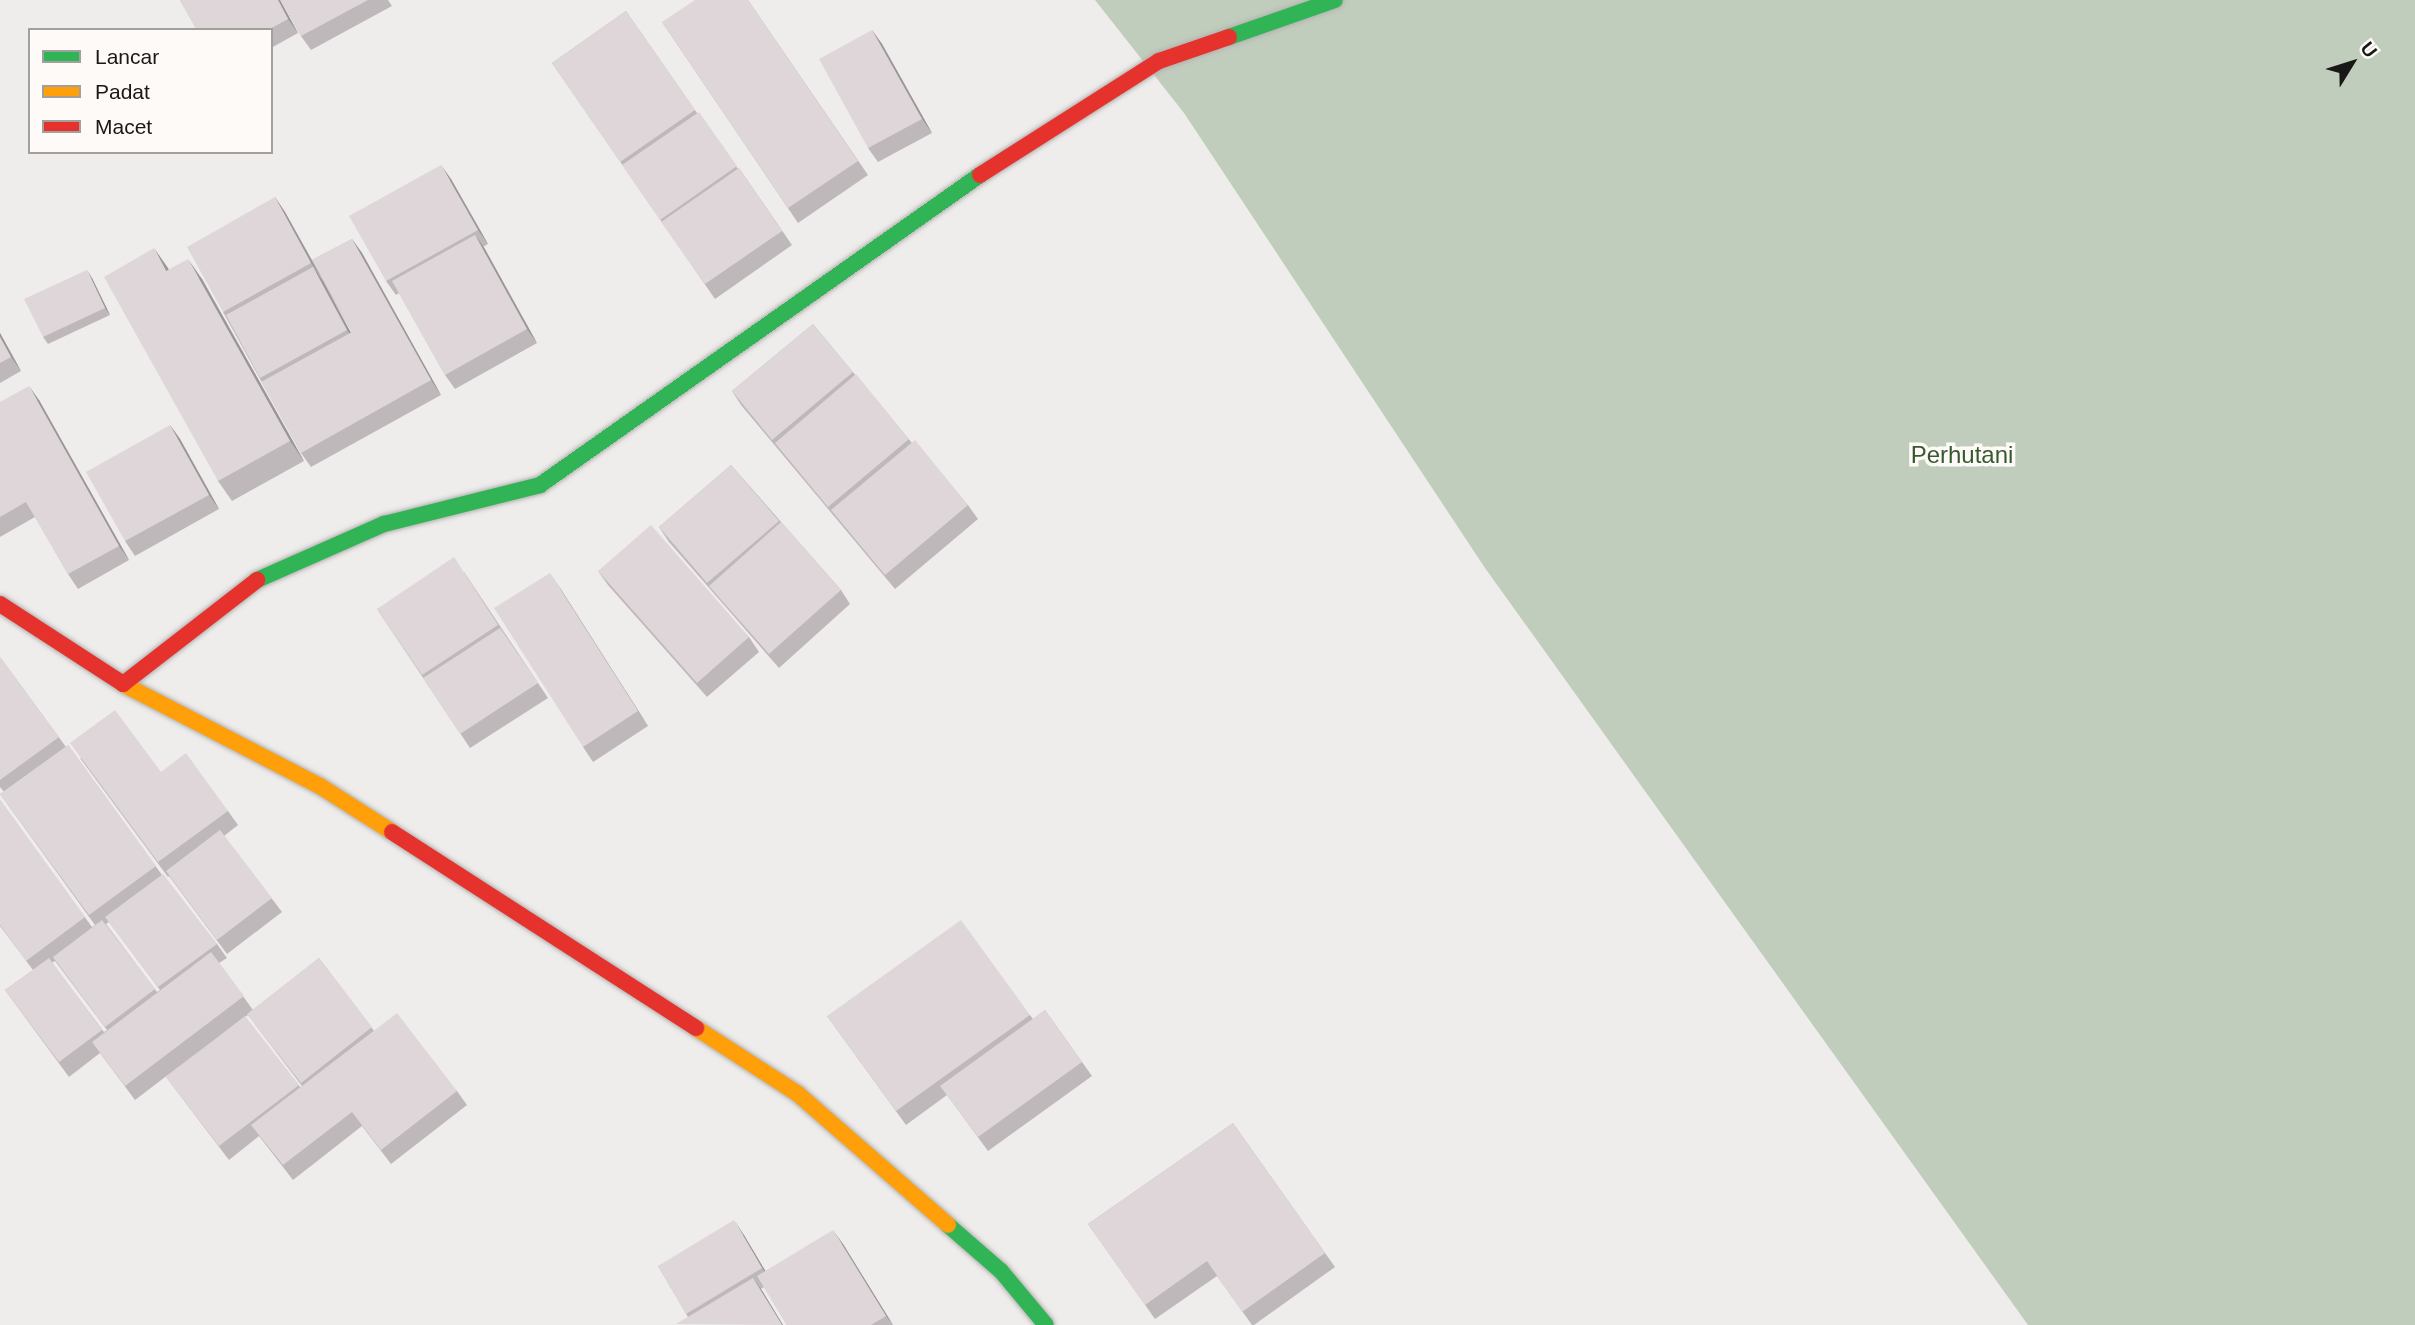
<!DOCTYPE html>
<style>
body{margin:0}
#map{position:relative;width:2415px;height:1325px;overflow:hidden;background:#efedeb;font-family:Helvetica,sans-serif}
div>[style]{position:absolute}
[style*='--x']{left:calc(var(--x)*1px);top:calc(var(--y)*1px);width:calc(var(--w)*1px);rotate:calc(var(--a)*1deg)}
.forest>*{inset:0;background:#c1cdbc}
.roads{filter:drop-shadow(0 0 2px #b2b1b0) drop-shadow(0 0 2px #b2b1b0)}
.fast>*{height:16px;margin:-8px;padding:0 8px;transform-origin:8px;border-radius:8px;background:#30b455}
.slow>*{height:16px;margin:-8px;padding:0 8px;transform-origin:8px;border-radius:8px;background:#ff9f0a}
.jam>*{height:16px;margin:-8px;padding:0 8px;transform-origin:8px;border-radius:8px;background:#e5322d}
.wall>*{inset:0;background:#bfb8bb}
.shaded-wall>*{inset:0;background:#9b9698}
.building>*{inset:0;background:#ded6d9}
span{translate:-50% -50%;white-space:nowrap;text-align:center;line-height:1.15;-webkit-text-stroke:7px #fdfaf7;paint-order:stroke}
.park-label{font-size:24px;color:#375930}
.legend{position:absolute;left:28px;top:28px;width:245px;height:126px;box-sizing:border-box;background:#fdfaf7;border:2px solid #a2a09d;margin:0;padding:9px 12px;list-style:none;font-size:21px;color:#191817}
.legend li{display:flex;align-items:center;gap:14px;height:35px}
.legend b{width:35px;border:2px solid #a2a09d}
.north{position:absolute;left:2317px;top:28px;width:70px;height:70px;-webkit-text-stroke:5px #fdfaf7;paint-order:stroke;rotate:52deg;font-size:19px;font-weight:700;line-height:28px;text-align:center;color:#191817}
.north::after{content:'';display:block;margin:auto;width:24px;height:32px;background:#191817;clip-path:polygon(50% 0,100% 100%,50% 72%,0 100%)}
</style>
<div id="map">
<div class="forest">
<div style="clip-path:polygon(1095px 0,2415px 0,2415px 1325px,2028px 1325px,1485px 568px,1184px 113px)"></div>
</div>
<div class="roads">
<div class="fast">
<div style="--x:1229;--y:37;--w:112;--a:-19.2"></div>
<div style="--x:257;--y:580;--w:139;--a:-23.8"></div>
<div style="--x:384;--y:524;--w:161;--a:-14"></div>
<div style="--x:540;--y:485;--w:538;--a:-35.17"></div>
<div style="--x:948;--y:1225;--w:70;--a:41"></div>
<div style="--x:1001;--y:1271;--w:70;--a:50.2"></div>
</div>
<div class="slow">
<div style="--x:123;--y:684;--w:222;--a:27.4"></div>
<div style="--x:320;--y:786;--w:85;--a:32.6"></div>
<div style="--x:696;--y:1028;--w:121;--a:32.9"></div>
<div style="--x:798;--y:1094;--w:199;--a:41.1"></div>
</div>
<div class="jam">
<div style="--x:980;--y:175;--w:212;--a:-32.5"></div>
<div style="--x:1159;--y:61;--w:74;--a:-18.9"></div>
<div style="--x:0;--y:604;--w:147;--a:33"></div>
<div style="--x:123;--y:684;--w:170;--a:-37.8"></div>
<div style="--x:392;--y:832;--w:362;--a:32.8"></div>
</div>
</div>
<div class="wall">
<div style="clip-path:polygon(180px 0,280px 0,298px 33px,271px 48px,271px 30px,197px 30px)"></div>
<div style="clip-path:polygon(281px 0,388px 0,392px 6px,311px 50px,301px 36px)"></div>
<div style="clip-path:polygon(748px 0,868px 175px,798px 223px,662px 22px)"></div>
<div style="clip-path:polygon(626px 11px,697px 113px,738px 169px,739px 168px,792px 245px,715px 299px,552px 63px)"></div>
<div style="clip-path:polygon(872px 30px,882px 44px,932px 133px,878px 162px,868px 148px)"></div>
<div style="clip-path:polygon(451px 179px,488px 244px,483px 247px,537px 343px,455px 389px,445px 375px,399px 293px,396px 295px,386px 281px)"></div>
<div style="clip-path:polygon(evenodd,275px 197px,285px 212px,312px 260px,352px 239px,362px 253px,441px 395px,311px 467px,301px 453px,223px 312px,275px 197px,321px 278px,352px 332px,351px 333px,321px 278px)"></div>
<div style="clip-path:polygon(169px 269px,202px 279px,304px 461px,232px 501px,218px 481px)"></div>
<div style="clip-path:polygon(92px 278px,110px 315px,48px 344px,43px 337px)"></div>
<div style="clip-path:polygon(813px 324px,912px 443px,968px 505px,978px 519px,895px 589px,741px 405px,732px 391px)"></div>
<div style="clip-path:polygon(0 333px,21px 371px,0 383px)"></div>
<div style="clip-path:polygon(39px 400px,129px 560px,78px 589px,68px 574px,35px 517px,0 537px,0 402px)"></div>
<div style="clip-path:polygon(170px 425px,180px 439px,219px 509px,135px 556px,125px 541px)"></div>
<div style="clip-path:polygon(731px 465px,841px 590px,850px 604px,779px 668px,669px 542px,659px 527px)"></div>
<div style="clip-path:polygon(598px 571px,749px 637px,759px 652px,707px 697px,608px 585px)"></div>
<div style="clip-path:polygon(464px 572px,548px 698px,470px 748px,377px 609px)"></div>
<div style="clip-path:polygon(560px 588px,648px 726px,593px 762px,583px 747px)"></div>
<div style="clip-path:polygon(evenodd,0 657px,66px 747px,68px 745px,162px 875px,217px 944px,227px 958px,219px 963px,253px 1010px,319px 958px,374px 1031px,457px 1091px,467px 1105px,391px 1164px,362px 1126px,293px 1180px,259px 1136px,229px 1160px,166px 1077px,215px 1039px,135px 1100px,100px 1053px,69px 1077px,5px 990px,33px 970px,0 926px,0 800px,92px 927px,95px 925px,0 794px,4px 792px,0 787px,0 657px,109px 922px,160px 990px,157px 992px,106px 924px,109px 922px,0 657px,55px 961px,107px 1030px,104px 1032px,52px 963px,55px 961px,0 657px,248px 1015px,302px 1086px,300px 1087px,245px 1017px,248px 1015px)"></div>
<div style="clip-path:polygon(80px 758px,161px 772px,228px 811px,238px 825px,224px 836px,282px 912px,227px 954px,169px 876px,168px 877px)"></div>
<div style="clip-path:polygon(1045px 1010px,1092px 1076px,988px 1151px,947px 1095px,906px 1125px,827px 1016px,1030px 1015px,1033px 1019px)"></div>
<div style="clip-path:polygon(1233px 1123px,1335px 1267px,1254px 1325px,1252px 1325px,1217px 1276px,1155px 1319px,1088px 1224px)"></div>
<div style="clip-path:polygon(744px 1235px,765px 1271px,843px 1244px,893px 1325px,787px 1325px,764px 1287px,761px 1289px,783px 1325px,688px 1317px,658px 1266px)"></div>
</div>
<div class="shaded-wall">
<div style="clip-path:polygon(278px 0,280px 0,298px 33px,288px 19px)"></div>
<div style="clip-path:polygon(872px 30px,882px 44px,932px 133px,922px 119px)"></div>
<div style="clip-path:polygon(441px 165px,451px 179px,488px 244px,478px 230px)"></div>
<div style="clip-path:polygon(275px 197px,285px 212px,321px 277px,311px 263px)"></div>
<div style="clip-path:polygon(475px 235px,485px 249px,537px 343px,527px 329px)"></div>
<div style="clip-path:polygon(352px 239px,362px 253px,441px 395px,431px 380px)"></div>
<div style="clip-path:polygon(154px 248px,168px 268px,180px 291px,166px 271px)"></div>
<div style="clip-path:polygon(188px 259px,202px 279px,304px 461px,290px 441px)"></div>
<div style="clip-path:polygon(313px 267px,323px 281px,357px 344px,347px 330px)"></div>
<div style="clip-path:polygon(87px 270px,92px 278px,110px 315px,105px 308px)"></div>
<div style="clip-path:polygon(0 333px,21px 371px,11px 357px,0 337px)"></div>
<div style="clip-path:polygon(29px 386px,39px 400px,129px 560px,119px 546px)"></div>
<div style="clip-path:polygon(170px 425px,180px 439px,219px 509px,209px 495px)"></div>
<div style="clip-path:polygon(550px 573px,560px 588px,648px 726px,638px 711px)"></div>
<div style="clip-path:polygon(734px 1220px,744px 1235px,772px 1282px,762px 1268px)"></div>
<div style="clip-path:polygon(833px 1230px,843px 1244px,893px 1325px,886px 1316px)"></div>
<div style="clip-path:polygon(753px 1278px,763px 1292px,783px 1325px,782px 1325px)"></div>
</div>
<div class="building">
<div style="clip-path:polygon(180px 0,278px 0,288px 19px,268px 30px,197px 30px)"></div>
<div style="clip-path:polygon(281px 0,368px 0,301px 36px)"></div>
<div style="clip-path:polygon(695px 0,748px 0,858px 161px,788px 208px,662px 22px)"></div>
<div style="clip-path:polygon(626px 11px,695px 110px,620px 162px,552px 63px)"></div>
<div style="clip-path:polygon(872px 30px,922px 119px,868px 148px,819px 59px)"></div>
<div style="clip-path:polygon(699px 112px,737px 166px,660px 220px,622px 165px)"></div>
<div style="clip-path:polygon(441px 165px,478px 230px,386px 281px,349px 216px)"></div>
<div style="clip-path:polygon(739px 168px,782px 231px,705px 284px,661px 222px)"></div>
<div style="clip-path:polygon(275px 197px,311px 263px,223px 312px,187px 247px)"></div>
<div style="clip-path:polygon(475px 235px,527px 329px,445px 375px,392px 281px)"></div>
<div style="clip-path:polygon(352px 239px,431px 380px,301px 453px,261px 382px,352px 332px,312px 260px)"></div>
<div style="clip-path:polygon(154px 248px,166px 271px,188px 259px,290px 441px,218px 481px,104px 277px)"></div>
<div style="clip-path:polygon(313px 267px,347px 330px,260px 378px,226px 315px)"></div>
<div style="clip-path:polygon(87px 270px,105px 308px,43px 337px,24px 299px)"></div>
<div style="clip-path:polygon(813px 324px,853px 372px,772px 440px,732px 391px)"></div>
<div style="clip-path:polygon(0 337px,11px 357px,0 363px)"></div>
<div style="clip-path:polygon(856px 374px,909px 439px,828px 507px,775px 443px)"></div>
<div style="clip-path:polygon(29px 386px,119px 546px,68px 574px,26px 502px,0 517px,0 402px)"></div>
<div style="clip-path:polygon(170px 425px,209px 495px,125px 541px,86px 472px)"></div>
<div style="clip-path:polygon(915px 440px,968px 505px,885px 575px,831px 510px)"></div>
<div style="clip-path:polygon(731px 465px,779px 521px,707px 583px,659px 527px)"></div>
<div style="clip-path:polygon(781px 522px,841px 590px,769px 654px,709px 586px)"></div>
<div style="clip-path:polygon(651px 525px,749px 637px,697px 683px,598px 571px)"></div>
<div style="clip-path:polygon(454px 557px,498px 625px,422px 675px,377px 609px)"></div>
<div style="clip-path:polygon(550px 573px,638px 711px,583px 747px,494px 608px)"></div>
<div style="clip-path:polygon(500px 628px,538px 683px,460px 734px,423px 678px)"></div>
<div style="clip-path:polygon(0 657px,59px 737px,0 780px)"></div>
<div style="clip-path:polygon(115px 710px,161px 772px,186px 753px,228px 811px,158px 862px,70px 743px)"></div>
<div style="clip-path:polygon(68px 745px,156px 866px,89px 915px,0 794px)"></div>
<div style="clip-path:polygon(0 800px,85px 917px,26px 961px,0 925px)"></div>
<div style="clip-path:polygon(220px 830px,272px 898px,217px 940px,166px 871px)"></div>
<div style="clip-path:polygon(163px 874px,217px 944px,158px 987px,105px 917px)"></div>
<div style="clip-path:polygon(102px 920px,155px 989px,105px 1027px,53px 957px)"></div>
<div style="clip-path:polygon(961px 920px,1030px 1015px,896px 1111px,827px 1016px)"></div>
<div style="clip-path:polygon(211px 952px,244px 996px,125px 1086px,92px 1042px)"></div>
<div style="clip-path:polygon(49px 958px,102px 1030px,59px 1062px,5px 990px)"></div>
<div style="clip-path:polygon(319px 958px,372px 1027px,301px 1083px,247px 1014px)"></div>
<div style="clip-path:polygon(1045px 1010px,1082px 1062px,978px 1137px,940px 1086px)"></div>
<div style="clip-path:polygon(397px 1013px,457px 1091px,381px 1150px,352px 1112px,283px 1165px,251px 1125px)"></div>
<div style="clip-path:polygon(245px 1016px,299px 1085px,219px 1146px,166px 1077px)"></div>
<div style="clip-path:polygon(1233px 1123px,1325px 1253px,1242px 1312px,1207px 1261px,1145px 1305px,1088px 1224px)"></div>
<div style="clip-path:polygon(734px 1220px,762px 1268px,686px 1314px,658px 1266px)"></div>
<div style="clip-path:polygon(833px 1230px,886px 1316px,871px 1325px,787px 1325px,757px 1276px)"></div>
<div style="clip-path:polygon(753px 1278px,782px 1325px,676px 1324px)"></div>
</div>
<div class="park-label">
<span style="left:1962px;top:455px">Perhutani</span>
</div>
<ul class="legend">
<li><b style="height:9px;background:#30b455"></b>Lancar</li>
<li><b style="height:9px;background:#ff9f0a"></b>Padat</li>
<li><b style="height:9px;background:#e5322d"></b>Macet</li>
</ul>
<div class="north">U</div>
</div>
